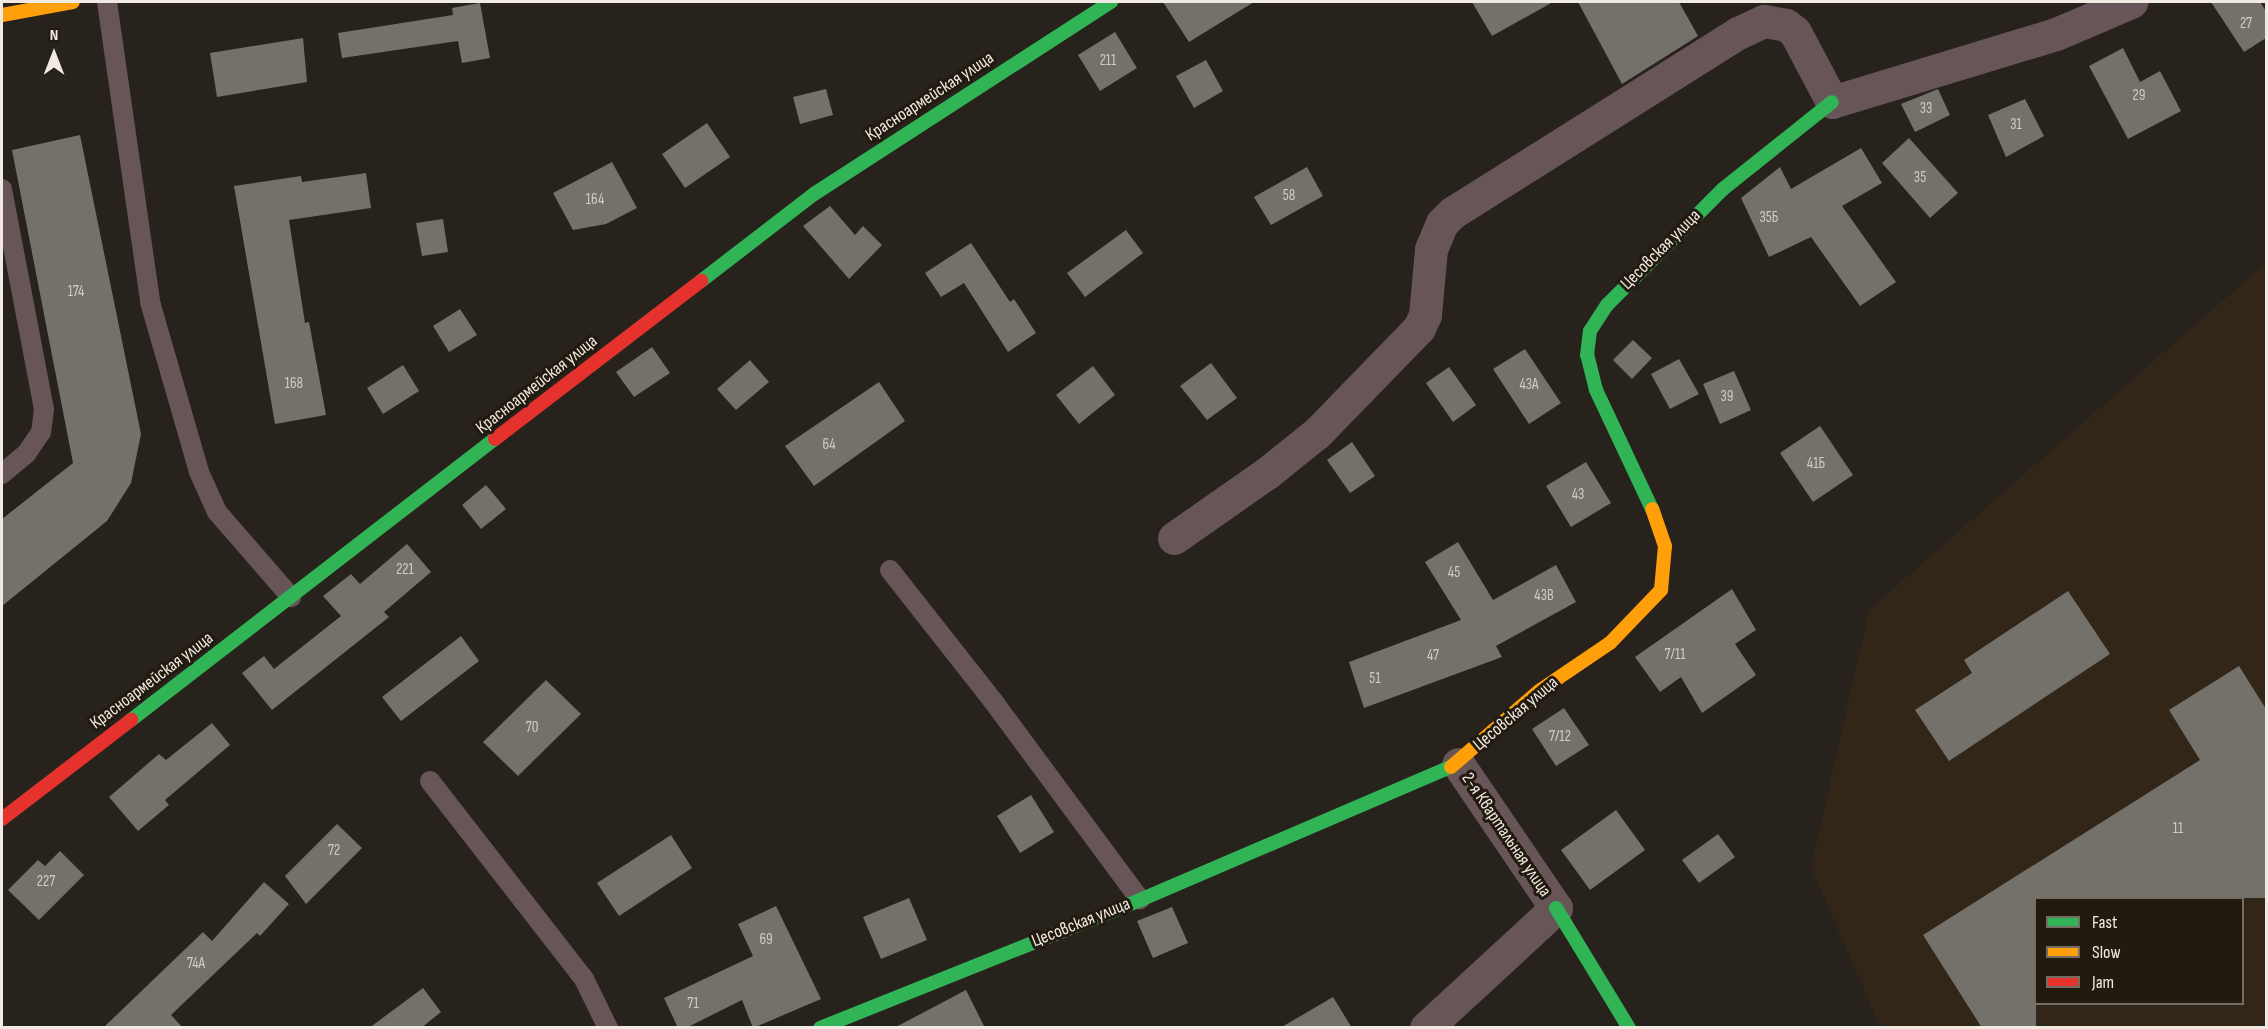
<!DOCTYPE html>
<meta charset="utf-8">
<style>
body{margin:0}
#map{position:relative;width:2268px;height:1029px;overflow:hidden;background:#28221c;font-family:"Sofia Sans Condensed",sans-serif}
div>[style]{position:absolute}
[style*='--x']{left:calc(var(--x)*1px);top:calc(var(--y)*1px);width:calc(var(--w)*1px);rotate:calc(var(--a)*1deg)}
.built>*{inset:0;background:#322618}
.building>*{inset:0;background:#74706a}
.lane>*{height:20px;margin:-10px;padding:0 10px;transform-origin:10px;border-radius:10px;background:#675558}
.street>*{height:33px;margin:-16.5px;padding:0 16.5px;transform-origin:16.5px;border-radius:16.5px;background:#675558}
.fast>*{height:14px;margin:-7px;padding:0 7px;transform-origin:7px;border-radius:7px;background:#30b455}
.slow>*{height:14px;margin:-7px;padding:0 7px;transform-origin:7px;border-radius:7px;background:#ff9f0a}
.jam>*{height:14px;margin:-7px;padding:0 7px;transform-origin:7px;border-radius:7px;background:#e5322d}
span{translate:-50% -50%;white-space:nowrap;text-align:center;line-height:1.15;-webkit-text-stroke:6px #22190f;paint-order:stroke}
.number-label{font-size:15px;color:#d1ccc5}
.number-label span{-webkit-text-stroke-width:0}
.street-label{font-size:18px;color:#f0eae3}
.frame{position:absolute;inset:0;border:3px solid #f0eae3;pointer-events:none}
.legend{position:absolute;left:2034px;top:897px;width:210px;height:108px;box-sizing:border-box;background:#22190f;border:2px solid #746d64;margin:0;padding:8px 10px;list-style:none;font-size:18px;color:#f0eae3}
.legend li{display:flex;align-items:center;gap:12px;height:30px}
.legend b{width:30px;border:2px solid #746d64}
.north{position:absolute;left:24px;top:24px;width:60px;height:60px;-webkit-text-stroke:4px #22190f;paint-order:stroke;rotate:0deg;font-size:16px;font-weight:700;line-height:24px;text-align:center;color:#f0eae3}
.north::after{content:'';display:block;margin:auto;width:21px;height:27px;background:#f0eae3;clip-path:polygon(50% 0,100% 100%,50% 72%,0 100%)}
</style>
<div id="map">
<div class="built">
<div style="clip-path:polygon(evenodd,2266px 263px,2266px 1027px,1880px 1027px,1811px 867px,1869px 610px,2266px 263px,2036px 898px,2242px 898px,2242px 1004px,2036px 1004px,2036px 898px)"></div>
</div>
<div class="building">
<div style="clip-path:polygon(1163px 2px,1254px 2px,1189px 42px)"></div>
<div style="clip-path:polygon(1472px 2px,1553px 2px,1492px 36px)"></div>
<div style="clip-path:polygon(1578px 2px,1679px 2px,1698px 36px,1622px 84px)"></div>
<div style="clip-path:polygon(2211px 2px,2260px 2px,2266px 11px,2266px 38px,2244px 52px)"></div>
<div style="clip-path:polygon(480px 3px,490px 58px,462px 63px,458px 41px,342px 58px,338px 33px,453px 15px,452px 8px)"></div>
<div style="clip-path:polygon(1115px 32px,1137px 68px,1100px 91px,1078px 55px)"></div>
<div style="clip-path:polygon(303px 38px,307px 82px,217px 97px,210px 53px)"></div>
<div style="clip-path:polygon(2123px 48px,2140px 82px,2160px 71px,2181px 111px,2128px 139px,2089px 66px)"></div>
<div style="clip-path:polygon(1206px 60px,1223px 91px,1194px 108px,1176px 76px)"></div>
<div style="clip-path:polygon(826px 89px,833px 115px,800px 124px,793px 97px)"></div>
<div style="clip-path:polygon(1938px 89px,1950px 115px,1915px 132px,1901px 104px)"></div>
<div style="clip-path:polygon(2025px 99px,2044px 136px,2006px 157px,1988px 115px)"></div>
<div style="clip-path:polygon(707px 123px,730px 157px,685px 188px,662px 154px)"></div>
<div style="clip-path:polygon(80px 135px,141px 434px,131px 483px,107px 521px,2px 606px,2px 519px,73px 463px,12px 150px)"></div>
<div style="clip-path:polygon(1909px 138px,1958px 193px,1930px 218px,1882px 163px)"></div>
<div style="clip-path:polygon(1861px 148px,1882px 183px,1842px 206px,1896px 282px,1860px 306px,1811px 237px,1769px 257px,1741px 198px,1780px 167px,1791px 189px)"></div>
<div style="clip-path:polygon(612px 162px,637px 208px,606px 224px,573px 230px,553px 193px)"></div>
<div style="clip-path:polygon(1307px 167px,1323px 196px,1271px 225px,1254px 197px)"></div>
<div style="clip-path:polygon(366px 173px,371px 208px,289px 220px,305px 323px,309px 322px,326px 415px,275px 424px,234px 186px,301px 176px,302px 182px)"></div>
<div style="clip-path:polygon(830px 206px,855px 235px,863px 226px,882px 245px,849px 279px,803px 226px)"></div>
<div style="clip-path:polygon(443px 219px,448px 252px,422px 256px,416px 223px)"></div>
<div style="clip-path:polygon(1126px 230px,1143px 253px,1085px 297px,1067px 273px)"></div>
<div style="clip-path:polygon(971px 243px,1010px 302px,1014px 299px,1036px 333px,1008px 352px,964px 283px,941px 297px,925px 273px)"></div>
<div style="clip-path:polygon(460px 309px,477px 335px,449px 352px,433px 326px)"></div>
<div style="clip-path:polygon(1633px 340px,1652px 358px,1632px 379px,1613px 360px)"></div>
<div style="clip-path:polygon(652px 347px,670px 373px,634px 397px,616px 372px)"></div>
<div style="clip-path:polygon(1525px 349px,1561px 403px,1529px 424px,1493px 369px)"></div>
<div style="clip-path:polygon(1679px 359px,1699px 394px,1670px 409px,1651px 374px)"></div>
<div style="clip-path:polygon(750px 360px,769px 382px,736px 410px,717px 389px)"></div>
<div style="clip-path:polygon(1211px 363px,1237px 398px,1207px 420px,1180px 386px)"></div>
<div style="clip-path:polygon(403px 365px,419px 391px,383px 414px,367px 388px)"></div>
<div style="clip-path:polygon(1093px 366px,1115px 395px,1079px 424px,1056px 395px)"></div>
<div style="clip-path:polygon(1449px 367px,1476px 405px,1453px 422px,1426px 383px)"></div>
<div style="clip-path:polygon(1734px 371px,1751px 410px,1720px 424px,1703px 384px)"></div>
<div style="clip-path:polygon(879px 382px,905px 421px,814px 486px,785px 446px)"></div>
<div style="clip-path:polygon(1820px 426px,1853px 475px,1813px 502px,1780px 453px)"></div>
<div style="clip-path:polygon(1352px 442px,1375px 476px,1350px 493px,1327px 460px)"></div>
<div style="clip-path:polygon(1586px 462px,1611px 503px,1571px 527px,1546px 486px)"></div>
<div style="clip-path:polygon(486px 485px,506px 509px,481px 529px,462px 505px)"></div>
<div style="clip-path:polygon(1458px 542px,1493px 600px,1556px 565px,1576px 602px,1496px 646px,1502px 657px,1364px 708px,1349px 662px,1461px 620px,1425px 562px)"></div>
<div style="clip-path:polygon(407px 544px,431px 572px,384px 612px,389px 617px,272px 710px,242px 673px,264px 656px,274px 669px,341px 616px,323px 596px,351px 574px,360px 584px)"></div>
<div style="clip-path:polygon(1732px 589px,1756px 630px,1735px 644px,1756px 675px,1702px 713px,1681px 677px,1660px 692px,1635px 657px)"></div>
<div style="clip-path:polygon(2068px 591px,2110px 654px,1949px 761px,1915px 710px,1972px 673px,1964px 660px)"></div>
<div style="clip-path:polygon(461px 636px,479px 661px,401px 721px,382px 697px)"></div>
<div style="clip-path:polygon(2239px 666px,2266px 709px,2266px 898px,2036px 898px,2036px 1028px,1982px 1028px,1923px 935px,2200px 760px,2169px 710px)"></div>
<div style="clip-path:polygon(546px 680px,581px 714px,518px 776px,483px 742px)"></div>
<div style="clip-path:polygon(1564px 708px,1589px 745px,1556px 766px,1532px 729px)"></div>
<div style="clip-path:polygon(212px 723px,230px 745px,165px 800px,169px 805px,138px 831px,109px 797px,159px 754px,166px 760px)"></div>
<div style="clip-path:polygon(1031px 795px,1054px 832px,1020px 853px,997px 816px)"></div>
<div style="clip-path:polygon(1616px 810px,1645px 850px,1590px 890px,1561px 850px)"></div>
<div style="clip-path:polygon(337px 824px,362px 848px,306px 904px,285px 876px)"></div>
<div style="clip-path:polygon(1718px 834px,1735px 857px,1699px 883px,1682px 860px)"></div>
<div style="clip-path:polygon(671px 835px,692px 868px,619px 916px,597px 883px)"></div>
<div style="clip-path:polygon(60px 851px,84px 875px,39px 920px,8px 890px,38px 860px,45px 866px)"></div>
<div style="clip-path:polygon(264px 882px,289px 904px,260px 936px,257px 933px,171px 1015px,183px 1028px,103px 1028px,203px 932px,212px 941px)"></div>
<div style="clip-path:polygon(909px 898px,927px 940px,881px 959px,863px 917px)"></div>
<div style="clip-path:polygon(776px 906px,821px 999px,753px 1028px,742px 1000px,686px 1028px,678px 1028px,664px 998px,753px 956px,738px 924px)"></div>
<div style="clip-path:polygon(1172px 907px,1188px 943px,1153px 958px,1137px 921px)"></div>
<div style="clip-path:polygon(423px 988px,441px 1012px,421px 1028px,369px 1028px)"></div>
<div style="clip-path:polygon(966px 990px,985px 1028px,894px 1028px)"></div>
<div style="clip-path:polygon(1333px 997px,1352px 1028px,1280px 1028px)"></div>
</div>
<div class="lane">
<div style="--x:107;--y:2;--w:303;--a:81.8"></div>
<div style="--x:150;--y:302;--w:177;--a:73.9"></div>
<div style="--x:199;--y:472;--w:44;--a:65.8"></div>
<div style="--x:217;--y:512;--w:113;--a:49"></div>
<div style="--x:2;--y:189;--w:224;--a:79.2"></div>
<div style="--x:44;--y:409;--w:23;--a:97"></div>
<div style="--x:41;--y:432;--w:25;--a:124"></div>
<div style="--x:27;--y:453;--w:33;--a:140"></div>
<div style="--x:890;--y:570;--w:167;--a:51.8"></div>
<div style="--x:993;--y:701;--w:247;--a:53.5"></div>
<div style="--x:430;--y:781;--w:251;--a:52.1"></div>
<div style="--x:584;--y:979;--w:55;--a:63.9"></div>
</div>
<div class="street">
<div style="--x:1174;--y:538;--w:113;--a:-35"></div>
<div style="--x:1267;--y:473;--w:64;--a:-38.7"></div>
<div style="--x:1317;--y:433;--w:146;--a:-45.8"></div>
<div style="--x:1419;--y:328;--w:14;--a:-65"></div>
<div style="--x:1425;--y:315;--w:66;--a:-84.8"></div>
<div style="--x:1431;--y:249;--w:28;--a:-67"></div>
<div style="--x:1442;--y:223;--w:14;--a:-45"></div>
<div style="--x:1452;--y:213;--w:338;--a:-32.2"></div>
<div style="--x:1738;--y:33;--w:29;--a:-25"></div>
<div style="--x:1764;--y:21;--w:22;--a:10"></div>
<div style="--x:1786;--y:25;--w:11;--a:38"></div>
<div style="--x:1795;--y:32;--w:79;--a:62.1"></div>
<div style="--x:1832;--y:102;--w:234;--a:-16.9"></div>
<div style="--x:2056;--y:34;--w:82;--a:-23.1"></div>
<div style="--x:1426;--y:1028;--w:177;--a:-42.7"></div>
<div style="--x:1556;--y:908;--w:174;--a:-124.2"></div>
</div>
<div class="fast">
<div style="--x:701;--y:281;--w:143;--a:-37.6"></div>
<div style="--x:814;--y:194;--w:354;--a:-32.9"></div>
<div style="--x:1652;--y:509;--w:132;--a:-115.2"></div>
<div style="--x:1596;--y:390;--w:36;--a:-104"></div>
<div style="--x:1587;--y:355;--w:24;--a:-83"></div>
<div style="--x:1590;--y:331;--w:31;--a:-57"></div>
<div style="--x:1607;--y:305;--w:164;--a:-45"></div>
<div style="--x:1723;--y:189;--w:139;--a:-38.6"></div>
<div style="--x:131;--y:720;--w:460;--a:-37.7"></div>
<div style="--x:1556;--y:908;--w:140;--a:58.7"></div>
<div style="--x:820;--y:1028;--w:345;--a:-21.8"></div>
<div style="--x:1140;--y:900;--w:338;--a:-23.2"></div>
</div>
<div class="slow">
<div style="--x:2;--y:15;--w:72;--a:-10.4"></div>
<div style="--x:1451;--y:767;--w:116;--a:-40.8"></div>
<div style="--x:1539;--y:691;--w:86;--a:-34.1"></div>
<div style="--x:1610;--y:643;--w:74;--a:-46.1"></div>
<div style="--x:1661;--y:590;--w:44;--a:-84.8"></div>
<div style="--x:1665;--y:546;--w:39;--a:-109"></div>
</div>
<div class="jam">
<div style="--x:495;--y:439;--w:260;--a:-37.5"></div>
<div style="--x:2;--y:819;--w:163;--a:-37.5"></div>
</div>
<div class="number-label">
<span style="left:2246px;top:24px">27</span>
<span style="left:1108px;top:61px">211</span>
<span style="left:2139px;top:96px">29</span>
<span style="left:1926px;top:109px">33</span>
<span style="left:2016px;top:125px">31</span>
<span style="left:1920px;top:178px">35</span>
<span style="left:1289px;top:196px">58</span>
<span style="left:595px;top:200px">164</span>
<span style="left:1769px;top:218px">35Б</span>
<span style="left:76px;top:292px">174</span>
<span style="left:294px;top:384px">168</span>
<span style="left:1529px;top:385px">43А</span>
<span style="left:1727px;top:397px">39</span>
<span style="left:829px;top:445px">64</span>
<span style="left:1816px;top:464px">41Б</span>
<span style="left:1578px;top:495px">43</span>
<span style="left:405px;top:570px">221</span>
<span style="left:1454px;top:573px">45</span>
<span style="left:1544px;top:596px">43В</span>
<span style="left:1675px;top:655px">7/11</span>
<span style="left:1433px;top:656px">47</span>
<span style="left:1375px;top:679px">51</span>
<span style="left:532px;top:728px">70</span>
<span style="left:1560px;top:737px">7/12</span>
<span style="left:2178px;top:829px">11</span>
<span style="left:334px;top:851px">72</span>
<span style="left:46px;top:882px">227</span>
<span style="left:766px;top:940px">69</span>
<span style="left:196px;top:964px">74А</span>
<span style="left:693px;top:1004px">71</span>
</div>
<div class="street-label">
<span style="left:930px;top:97px;rotate:-33deg">Красноармейская улица</span>
<span style="left:1661px;top:250px;rotate:-45deg">Цесовская улица</span>
<span style="left:537px;top:385px;rotate:-38deg">Красноармейская улица</span>
<span style="left:152px;top:681px;rotate:-37deg">Красноармейская улица</span>
<span style="left:1516px;top:714px;rotate:-40deg">Цесовская улица</span>
<span style="left:1506px;top:835px;rotate:56deg">2-я Квартальная улица</span>
<span style="left:1081px;top:923px;rotate:-22deg">Цесовская улица</span>
</div>
<div class="frame"></div>
<ul class="legend">
<li><b style="height:8px;background:#30b455"></b>Fast</li>
<li><b style="height:8px;background:#ff9f0a"></b>Slow</li>
<li><b style="height:8px;background:#e5322d"></b>Jam</li>
</ul>
<div class="north">N</div>
</div>
